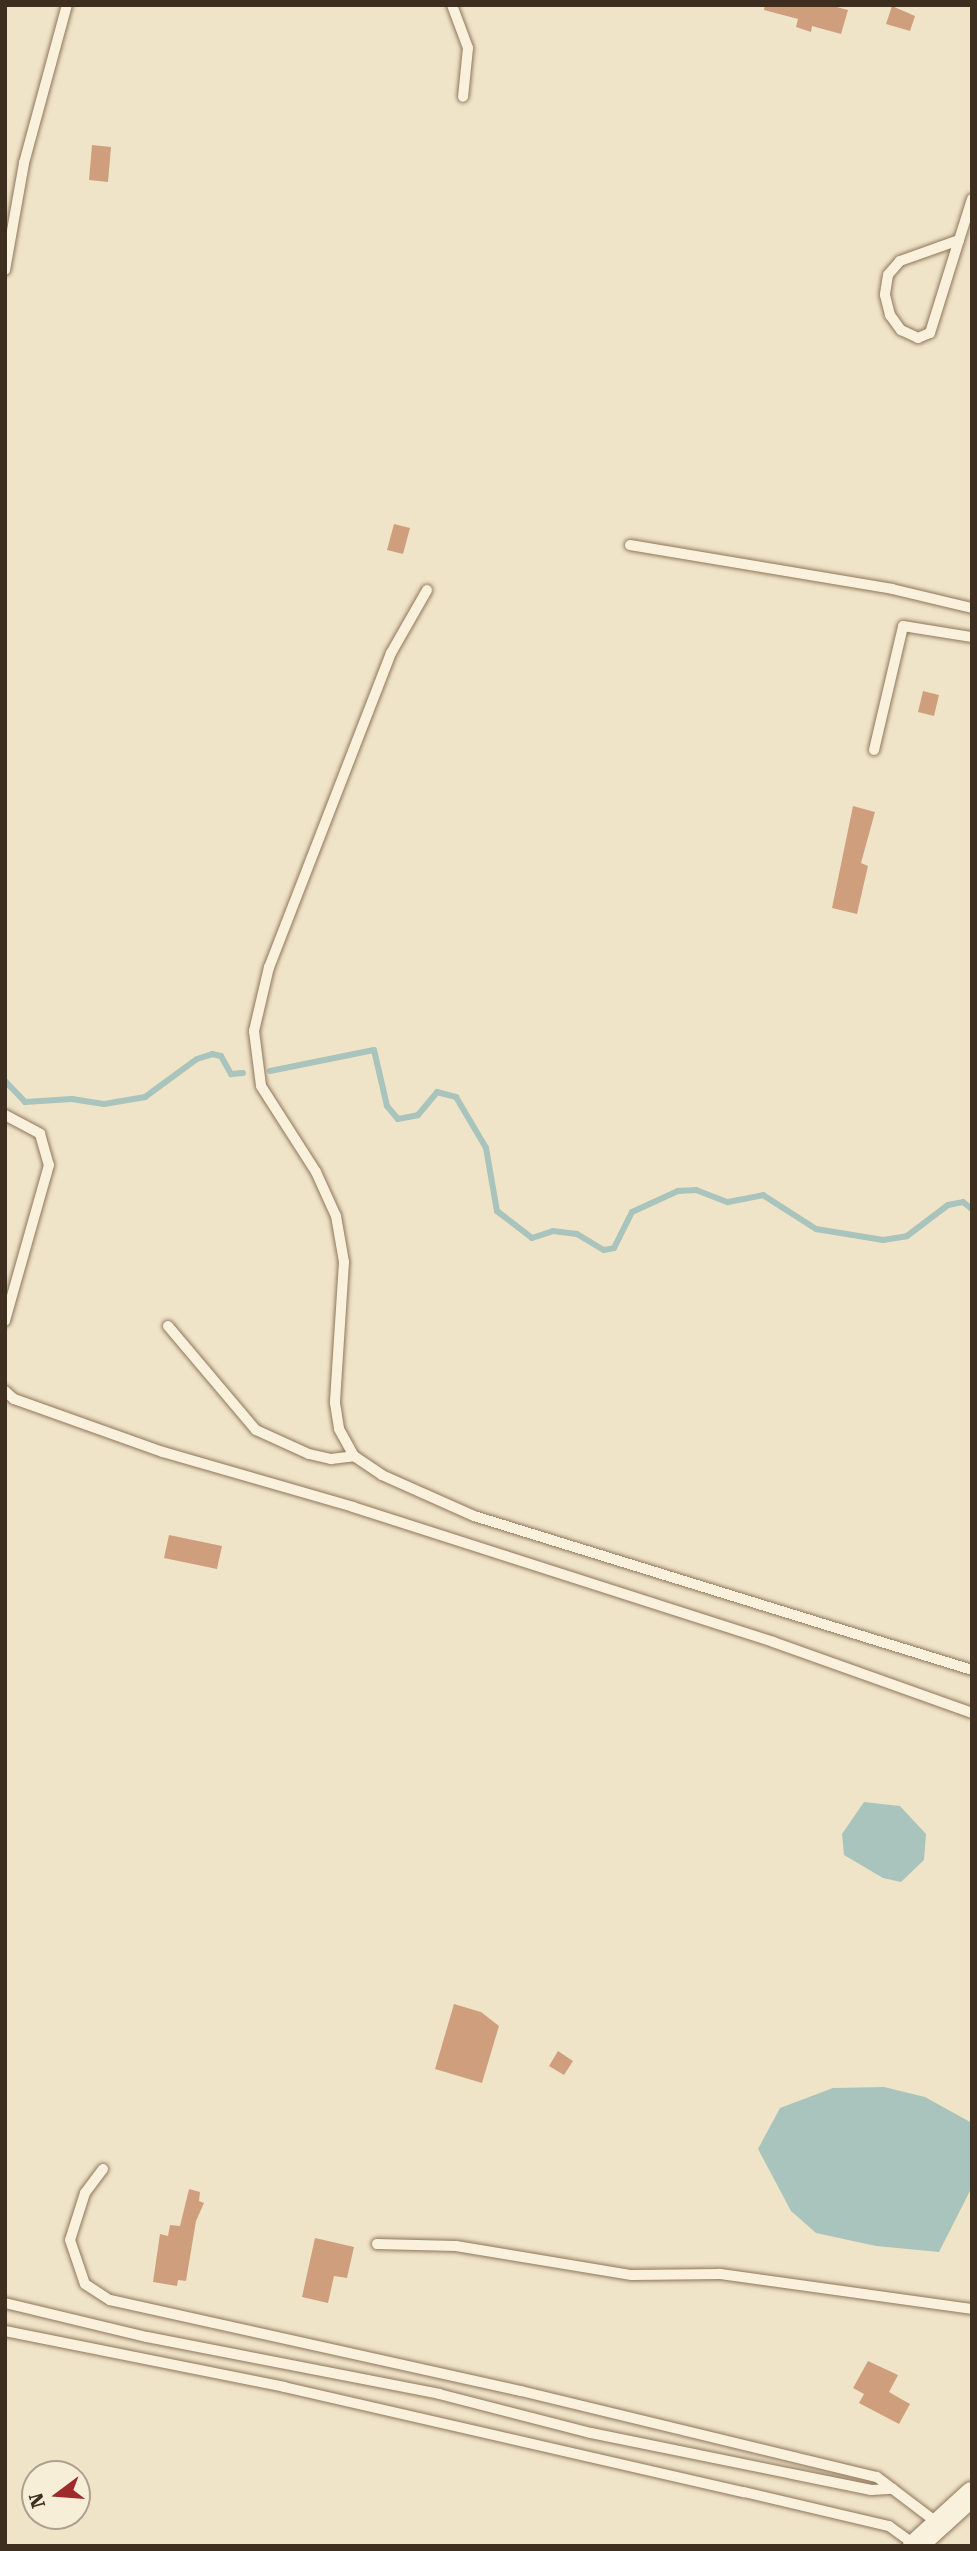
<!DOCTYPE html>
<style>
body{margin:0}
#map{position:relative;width:977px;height:2551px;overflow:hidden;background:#f0e4c8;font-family:"Roboto Serif",serif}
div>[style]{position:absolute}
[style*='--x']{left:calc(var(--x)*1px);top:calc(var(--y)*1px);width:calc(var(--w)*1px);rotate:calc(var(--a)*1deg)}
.water>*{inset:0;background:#a9c4bc}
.stream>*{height:6px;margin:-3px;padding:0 3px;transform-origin:3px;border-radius:3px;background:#a9c4bc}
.building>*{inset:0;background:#cf9f7d}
.roads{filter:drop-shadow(0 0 2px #8d765c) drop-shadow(0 0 2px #8d765c)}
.service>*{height:10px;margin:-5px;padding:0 5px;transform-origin:5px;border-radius:5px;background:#faf1dc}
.tertiary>*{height:24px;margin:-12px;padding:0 12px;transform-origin:12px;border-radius:12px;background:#faf1dc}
span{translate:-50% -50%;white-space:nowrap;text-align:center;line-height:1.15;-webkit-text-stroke:5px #f7eed8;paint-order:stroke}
.frame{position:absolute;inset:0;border:7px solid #3d2e20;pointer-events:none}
.north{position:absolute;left:21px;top:2460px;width:70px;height:70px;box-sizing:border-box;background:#f7eed8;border:2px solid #ada18e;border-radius:50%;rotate:254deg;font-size:19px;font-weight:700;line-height:28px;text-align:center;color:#3d2e20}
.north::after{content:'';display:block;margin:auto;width:24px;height:32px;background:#9e2a2b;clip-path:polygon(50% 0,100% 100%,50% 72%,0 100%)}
</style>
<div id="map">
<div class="water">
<div style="clip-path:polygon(864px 1802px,900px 1806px,926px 1834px,924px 1860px,901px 1882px,883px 1878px,844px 1855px,842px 1834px)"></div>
<div style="clip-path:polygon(884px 2087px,925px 2097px,972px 2123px,972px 2187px,939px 2252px,876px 2246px,816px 2233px,791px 2211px,758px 2149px,780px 2108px,833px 2088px)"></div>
</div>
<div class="stream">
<div style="--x:270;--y:1071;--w:106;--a:-11.4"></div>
<div style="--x:374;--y:1050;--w:57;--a:76.9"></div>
<div style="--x:387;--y:1106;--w:17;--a:50"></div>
<div style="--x:398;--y:1119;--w:20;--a:-11"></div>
<div style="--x:418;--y:1115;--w:30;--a:-50"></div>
<div style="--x:437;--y:1092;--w:20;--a:15"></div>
<div style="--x:456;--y:1097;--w:59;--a:59.5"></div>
<div style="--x:486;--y:1148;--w:64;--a:80.1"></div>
<div style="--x:497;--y:1211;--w:44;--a:37.6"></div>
<div style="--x:532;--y:1238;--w:22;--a:-18"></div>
<div style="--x:553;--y:1231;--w:24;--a:7"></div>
<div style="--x:577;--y:1234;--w:31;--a:31"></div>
<div style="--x:604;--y:1250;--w:10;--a:-11"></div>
<div style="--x:614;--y:1248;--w:40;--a:-63.4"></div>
<div style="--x:632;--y:1212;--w:51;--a:-24.5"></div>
<div style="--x:678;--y:1191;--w:18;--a:-3"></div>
<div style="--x:696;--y:1190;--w:34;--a:21"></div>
<div style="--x:728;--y:1202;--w:36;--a:-11"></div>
<div style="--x:763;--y:1195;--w:63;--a:32.7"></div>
<div style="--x:816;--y:1229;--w:68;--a:9.3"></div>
<div style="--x:883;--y:1240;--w:24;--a:-9"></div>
<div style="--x:907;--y:1236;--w:51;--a:-37.1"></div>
<div style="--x:948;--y:1205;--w:15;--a:-11"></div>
<div style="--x:963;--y:1202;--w:11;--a:38"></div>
<div style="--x:5;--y:1081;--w:29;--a:46"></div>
<div style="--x:25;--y:1102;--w:47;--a:-3.7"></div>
<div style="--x:72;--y:1099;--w:32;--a:9"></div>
<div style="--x:104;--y:1104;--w:42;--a:-9.7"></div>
<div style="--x:145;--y:1097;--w:64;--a:-36.2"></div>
<div style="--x:197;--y:1059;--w:16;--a:-18"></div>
<div style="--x:212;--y:1054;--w:9;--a:13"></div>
<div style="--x:221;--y:1056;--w:21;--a:61"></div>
<div style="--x:231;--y:1074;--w:12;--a:-5"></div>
</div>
<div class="building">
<div style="clip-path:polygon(765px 5px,829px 5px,848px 10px,841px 34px,812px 26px,811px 32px,796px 27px,798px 19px,764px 10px)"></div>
<div style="clip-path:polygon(892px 6px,915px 16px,910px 31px,886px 24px)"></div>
<div style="clip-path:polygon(92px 145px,111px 147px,108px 182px,89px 180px)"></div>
<div style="clip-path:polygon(394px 524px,410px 528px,403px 554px,387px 550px)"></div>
<div style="clip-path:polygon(923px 691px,939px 695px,934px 716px,918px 712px)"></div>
<div style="clip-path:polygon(853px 806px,875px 812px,861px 863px,868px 866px,857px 914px,832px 908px)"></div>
<div style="clip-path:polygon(169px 1535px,222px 1546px,217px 1569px,164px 1558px)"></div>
<div style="clip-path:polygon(454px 2004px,481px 2012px,499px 2026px,482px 2083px,435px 2069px)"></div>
<div style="clip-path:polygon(558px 2051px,573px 2061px,564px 2075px,549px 2066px)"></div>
<div style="clip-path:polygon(189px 2189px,200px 2192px,199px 2201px,204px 2203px,196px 2221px,186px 2281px,178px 2280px,177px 2286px,153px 2282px,160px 2234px,168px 2236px,170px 2225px,180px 2226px)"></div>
<div style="clip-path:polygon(315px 2238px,354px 2247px,347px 2278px,334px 2276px,328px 2303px,302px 2297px)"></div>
<div style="clip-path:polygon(868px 2361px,898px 2375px,889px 2392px,910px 2404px,899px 2424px,859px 2403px,864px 2394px,853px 2388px)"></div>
</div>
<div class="roads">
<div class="service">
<div style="--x:452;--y:5;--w:46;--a:69.6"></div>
<div style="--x:468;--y:48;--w:49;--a:95.8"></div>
<div style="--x:959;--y:240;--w:63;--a:160.4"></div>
<div style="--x:900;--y:261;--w:18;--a:131"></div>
<div style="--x:888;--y:275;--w:20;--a:99"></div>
<div style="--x:885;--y:295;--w:21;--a:76"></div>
<div style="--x:890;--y:315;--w:19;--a:54"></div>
<div style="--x:901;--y:330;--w:19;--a:25"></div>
<div style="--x:918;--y:338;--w:13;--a:-23"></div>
<div style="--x:930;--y:333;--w:97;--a:-72.7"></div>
<div style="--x:959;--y:240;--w:43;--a:-72.4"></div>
<div style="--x:5;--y:270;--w:109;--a:-79.9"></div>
<div style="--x:24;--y:163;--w:164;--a:-74.8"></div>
<div style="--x:630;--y:545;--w:266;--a:9.5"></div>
<div style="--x:892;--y:589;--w:82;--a:13.4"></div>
<div style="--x:427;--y:590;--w:73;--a:119.7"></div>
<div style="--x:391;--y:653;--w:337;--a:111.2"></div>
<div style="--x:269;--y:967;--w:66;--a:103.2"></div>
<div style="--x:254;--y:1031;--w:55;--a:82.7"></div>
<div style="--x:261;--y:1086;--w:102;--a:57.4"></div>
<div style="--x:316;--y:1172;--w:48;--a:65.6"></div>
<div style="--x:336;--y:1216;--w:47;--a:80.1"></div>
<div style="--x:344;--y:1262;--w:141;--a:93.7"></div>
<div style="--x:335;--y:1403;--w:26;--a:81"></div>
<div style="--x:339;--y:1429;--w:31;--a:61"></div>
<div style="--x:354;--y:1456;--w:34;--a:34"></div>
<div style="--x:382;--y:1475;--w:101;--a:24"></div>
<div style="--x:474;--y:1516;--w:521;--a:17.18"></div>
<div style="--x:874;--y:750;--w:127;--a:-76.8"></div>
<div style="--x:903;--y:626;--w:70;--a:9.1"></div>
<div style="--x:5;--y:1115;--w:40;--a:28"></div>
<div style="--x:40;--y:1134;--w:32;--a:74"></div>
<div style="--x:49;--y:1165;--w:162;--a:105.8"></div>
<div style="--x:168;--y:1326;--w:136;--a:49.8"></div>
<div style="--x:256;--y:1430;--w:58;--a:24.4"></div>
<div style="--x:309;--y:1454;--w:23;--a:13"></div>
<div style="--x:331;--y:1459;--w:23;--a:-7"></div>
<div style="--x:5;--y:1391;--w:12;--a:42"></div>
<div style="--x:14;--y:1399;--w:158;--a:19.6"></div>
<div style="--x:163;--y:1452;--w:198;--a:16.1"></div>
<div style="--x:353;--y:1507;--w:441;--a:17.8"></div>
<div style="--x:773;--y:1642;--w:211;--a:19.6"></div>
<div style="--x:103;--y:2169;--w:30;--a:127"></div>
<div style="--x:85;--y:2193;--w:49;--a:107.7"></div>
<div style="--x:70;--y:2240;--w:46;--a:71.2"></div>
<div style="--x:85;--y:2284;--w:30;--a:33"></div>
<div style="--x:110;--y:2300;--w:421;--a:12.5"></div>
<div style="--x:521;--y:2391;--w:366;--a:13.6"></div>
<div style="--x:877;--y:2477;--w:78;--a:37.2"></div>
<div style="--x:377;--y:2244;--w:79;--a:1.5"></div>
<div style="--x:456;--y:2246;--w:178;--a:9.4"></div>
<div style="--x:632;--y:2275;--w:88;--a:-0.7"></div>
<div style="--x:720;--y:2274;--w:254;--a:7.9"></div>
<div style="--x:5;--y:2303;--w:146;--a:13.5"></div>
<div style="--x:147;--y:2337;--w:298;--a:11"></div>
<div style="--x:439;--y:2394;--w:157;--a:14.4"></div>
<div style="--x:591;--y:2433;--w:286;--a:11.5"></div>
<div style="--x:871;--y:2490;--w:22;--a:-3"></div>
<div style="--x:5;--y:2331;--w:285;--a:11.3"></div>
<div style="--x:284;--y:2387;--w:472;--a:12.9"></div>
<div style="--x:744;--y:2492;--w:149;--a:13.2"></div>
<div style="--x:889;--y:2526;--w:32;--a:36"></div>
</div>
<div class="tertiary">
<div style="--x:915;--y:2546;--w:77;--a:-42.4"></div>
</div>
</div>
<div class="frame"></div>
<div class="north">N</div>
</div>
